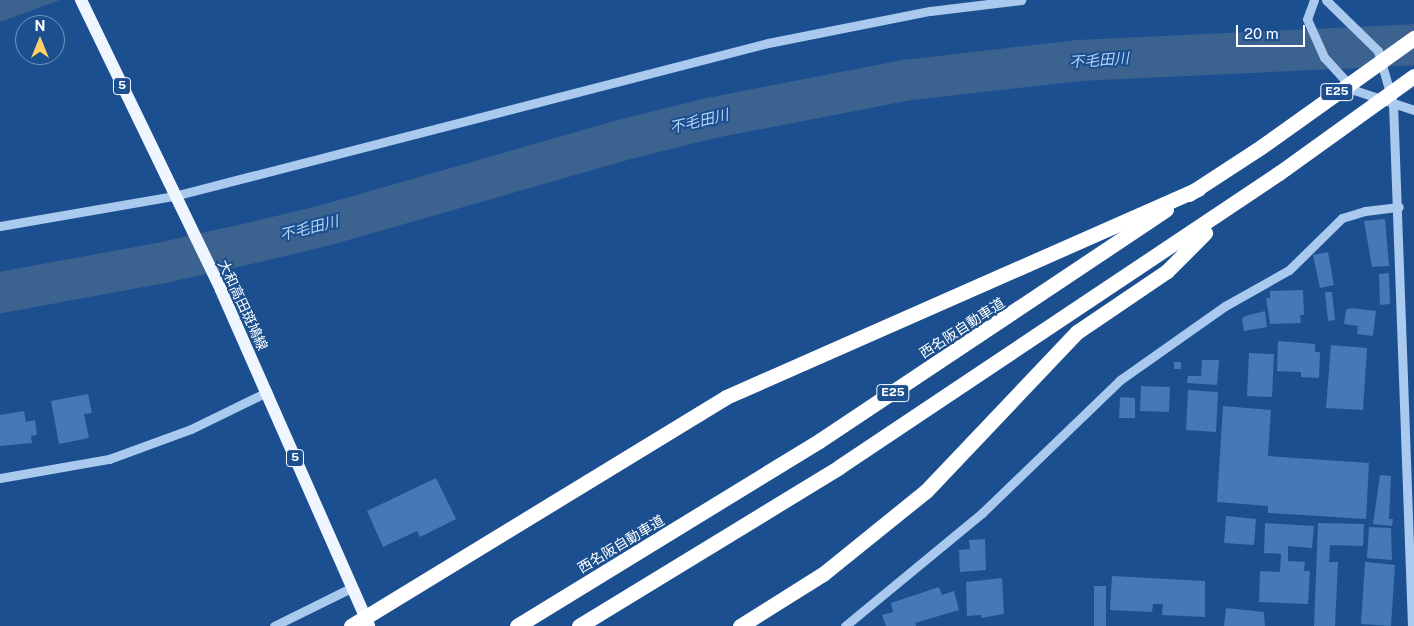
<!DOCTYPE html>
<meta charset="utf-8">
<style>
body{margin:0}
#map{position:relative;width:1414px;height:626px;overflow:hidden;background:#1b4f8f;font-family:"Public Sans","Noto Sans JP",sans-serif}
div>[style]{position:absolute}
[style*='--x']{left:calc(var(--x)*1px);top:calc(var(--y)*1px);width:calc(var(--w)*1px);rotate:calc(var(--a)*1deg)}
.water>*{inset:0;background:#3c6290}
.river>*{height:41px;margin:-20.5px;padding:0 20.5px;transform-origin:20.5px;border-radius:20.5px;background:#3c6290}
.building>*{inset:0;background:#4478b7}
.minor>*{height:9px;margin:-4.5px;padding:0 4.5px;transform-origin:4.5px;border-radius:4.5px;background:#a9c9ee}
.major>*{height:12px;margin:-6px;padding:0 6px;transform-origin:6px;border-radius:6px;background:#f0f6ff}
.highway>*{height:15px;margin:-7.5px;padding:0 7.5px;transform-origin:7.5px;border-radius:7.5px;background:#fff}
.highway-bridge>*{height:15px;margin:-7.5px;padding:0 7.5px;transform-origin:7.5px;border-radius:7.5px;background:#fff}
span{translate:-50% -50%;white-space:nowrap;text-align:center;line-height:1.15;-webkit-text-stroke:4px #1b4f8f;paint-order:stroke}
.shield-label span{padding:1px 4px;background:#1b4f8f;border:1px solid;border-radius:4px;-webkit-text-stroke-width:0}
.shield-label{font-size:12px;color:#fff;font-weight:700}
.street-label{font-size:14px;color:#fff}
.water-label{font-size:15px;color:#b5d3f5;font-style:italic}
.north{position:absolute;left:15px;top:15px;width:50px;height:50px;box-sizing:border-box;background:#1b4f8f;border:1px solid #7695bc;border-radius:50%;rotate:0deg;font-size:14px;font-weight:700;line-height:20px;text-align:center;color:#fff}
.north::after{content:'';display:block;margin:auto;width:18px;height:22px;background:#ffd166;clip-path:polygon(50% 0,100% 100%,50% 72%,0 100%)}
.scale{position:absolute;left:1236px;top:25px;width:69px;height:22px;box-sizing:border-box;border:2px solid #fff;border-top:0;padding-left:6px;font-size:15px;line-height:18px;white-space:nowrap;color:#fff;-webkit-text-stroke:4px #1b4f8f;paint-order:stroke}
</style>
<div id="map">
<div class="water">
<div style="clip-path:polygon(0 0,60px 0,0 22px)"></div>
</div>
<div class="river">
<div style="--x:0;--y:292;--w:161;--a:-10.4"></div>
<div style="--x:158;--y:263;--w:97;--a:-12.5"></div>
<div style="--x:253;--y:242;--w:73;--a:-13.5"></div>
<div style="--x:324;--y:225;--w:304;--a:-16"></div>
<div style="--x:616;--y:141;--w:95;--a:-14"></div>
<div style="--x:708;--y:118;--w:199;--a:-11"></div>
<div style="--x:903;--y:80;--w:176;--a:-6.5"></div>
<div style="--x:1078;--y:60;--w:336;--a:-2.7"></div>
</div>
<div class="building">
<div style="clip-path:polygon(1385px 219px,1389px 266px,1372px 267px,1364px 221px)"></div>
<div style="clip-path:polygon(1328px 252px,1334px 285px,1320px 288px,1313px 255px)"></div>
<div style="clip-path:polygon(1389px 273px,1390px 304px,1380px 305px,1379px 274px)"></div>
<div style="clip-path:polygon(1303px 290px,1304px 315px,1300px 315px,1301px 323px,1270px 324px,1266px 298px,1270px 298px,1270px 291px)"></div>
<div style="clip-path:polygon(1325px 292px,1332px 292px,1335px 320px,1328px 321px)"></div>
<div style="clip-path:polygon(1350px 308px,1376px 311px,1373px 336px,1357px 334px,1358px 326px,1344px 324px,1346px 310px)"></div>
<div style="clip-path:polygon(1265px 311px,1267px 327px,1244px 331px,1242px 319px,1245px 316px)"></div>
<div style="clip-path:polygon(1278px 341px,1315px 344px,1315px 352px,1320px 352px,1319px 378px,1301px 377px,1301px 372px,1277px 371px)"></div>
<div style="clip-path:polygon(1331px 345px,1367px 348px,1363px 410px,1326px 408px)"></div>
<div style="clip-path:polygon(1249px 353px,1274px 354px,1272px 397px,1247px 396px)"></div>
<div style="clip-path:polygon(1202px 360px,1219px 360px,1217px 385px,1187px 383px,1188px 376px,1201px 376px)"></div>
<div style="clip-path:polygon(1174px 362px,1181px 362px,1181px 369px,1174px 369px)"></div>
<div style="clip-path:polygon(1141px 386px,1170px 387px,1169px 412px,1140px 411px)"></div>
<div style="clip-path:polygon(1188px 390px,1218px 392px,1216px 432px,1186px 430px)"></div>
<div style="clip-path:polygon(88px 394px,92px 413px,84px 414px,89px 438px,59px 444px,51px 401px)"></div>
<div style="clip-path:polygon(1120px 397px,1135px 398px,1135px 418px,1119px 418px)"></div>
<div style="clip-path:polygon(1223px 406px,1271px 410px,1268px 456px,1369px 463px,1366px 519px,1268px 513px,1268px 506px,1217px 502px)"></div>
<div style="clip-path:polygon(24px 411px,26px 422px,35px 420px,37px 435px,31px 436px,32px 443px,0 446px,0 415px)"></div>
<div style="clip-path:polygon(1380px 475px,1391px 476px,1389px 519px,1393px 519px,1392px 526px,1373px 524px)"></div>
<div style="clip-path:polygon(436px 478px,456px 519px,420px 537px,417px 531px,383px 547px,367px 511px)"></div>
<div style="clip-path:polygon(1226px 516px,1256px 519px,1254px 545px,1224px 543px)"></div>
<div style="clip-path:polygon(1265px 523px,1314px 526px,1312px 548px,1288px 546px,1288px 561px,1305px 562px,1304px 571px,1310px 571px,1308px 604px,1259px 602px,1260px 571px,1280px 572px,1281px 554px,1264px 553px)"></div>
<div style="clip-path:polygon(1318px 523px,1364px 524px,1363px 546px,1330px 545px,1329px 562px,1338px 562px,1335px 626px,1314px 626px)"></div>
<div style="clip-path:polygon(1369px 527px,1391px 528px,1392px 560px,1367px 558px)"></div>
<div style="clip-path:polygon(985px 539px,986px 570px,960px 572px,959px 550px,970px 549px,969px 540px)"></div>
<div style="clip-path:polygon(1365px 562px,1395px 565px,1391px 626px,1361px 624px)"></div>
<div style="clip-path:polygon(1112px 576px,1205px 581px,1205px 617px,1162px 615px,1163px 604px,1153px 604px,1152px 612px,1110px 610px)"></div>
<div style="clip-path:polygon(1002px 578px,1004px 614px,981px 618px,981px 615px,967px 616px,966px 582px)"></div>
<div style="clip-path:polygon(1094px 586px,1106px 586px,1106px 626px,1094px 626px)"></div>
<div style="clip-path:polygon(939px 587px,942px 595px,954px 591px,959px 610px,915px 623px,916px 626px,886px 626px,882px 615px,893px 612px,891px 603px)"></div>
<div style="clip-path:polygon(1226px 608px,1264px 612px,1265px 626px,1224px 626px)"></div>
</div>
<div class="minor">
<div style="--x:1314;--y:0;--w:20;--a:110"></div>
<div style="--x:1307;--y:19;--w:42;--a:65.9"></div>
<div style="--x:1324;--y:57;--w:45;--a:47.7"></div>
<div style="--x:1354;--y:90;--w:63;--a:18.4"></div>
<div style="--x:1326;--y:0;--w:73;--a:44.4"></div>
<div style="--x:1378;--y:51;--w:54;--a:73.9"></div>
<div style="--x:1393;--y:103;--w:523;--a:87.92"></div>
<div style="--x:0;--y:226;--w:177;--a:-9.8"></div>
<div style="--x:174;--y:196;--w:613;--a:-14.44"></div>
<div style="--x:768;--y:43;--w:165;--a:-11.2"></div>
<div style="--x:930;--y:11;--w:92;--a:-6.9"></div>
<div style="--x:0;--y:478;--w:111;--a:-9.9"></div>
<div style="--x:109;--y:459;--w:87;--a:-20.1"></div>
<div style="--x:191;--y:429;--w:85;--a:-26"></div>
<div style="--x:274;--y:626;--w:86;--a:-26.3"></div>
<div style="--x:845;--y:626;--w:178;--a:-39.5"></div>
<div style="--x:982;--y:513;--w:192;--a:-43.9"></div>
<div style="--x:1120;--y:380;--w:128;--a:-35.2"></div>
<div style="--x:1225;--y:306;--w:73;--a:-29.4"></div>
<div style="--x:1289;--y:270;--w:74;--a:-44.5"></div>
<div style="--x:1342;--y:218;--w:24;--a:-17"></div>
<div style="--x:1365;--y:211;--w:34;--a:-7"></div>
</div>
<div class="major">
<div style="--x:81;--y:0;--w:322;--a:64.2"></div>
<div style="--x:221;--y:290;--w:367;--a:66.2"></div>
</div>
<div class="highway">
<div style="--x:1189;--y:194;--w:86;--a:-33.1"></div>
<div style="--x:351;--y:626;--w:439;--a:-31.4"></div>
<div style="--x:726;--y:397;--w:516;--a:-23.78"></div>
<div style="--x:517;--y:626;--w:354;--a:-31.5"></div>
<div style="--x:819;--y:441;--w:417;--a:-33.7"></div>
<div style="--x:579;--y:626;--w:305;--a:-31.4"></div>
<div style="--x:839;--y:467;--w:529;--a:-33.75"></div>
<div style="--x:740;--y:626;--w:98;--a:-32.1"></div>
<div style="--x:823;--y:574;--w:132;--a:-38.9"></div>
<div style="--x:926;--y:491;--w:219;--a:-46.5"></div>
<div style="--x:1077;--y:332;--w:109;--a:-34.1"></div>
<div style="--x:1167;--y:271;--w:54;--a:-45"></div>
</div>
<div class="highway-bridge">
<div style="--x:1261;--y:147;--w:188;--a:-35.5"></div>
<div style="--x:1279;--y:173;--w:166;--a:-35.7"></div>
</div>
<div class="shield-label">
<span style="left:122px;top:86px">5</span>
<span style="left:1337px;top:92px">E25</span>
<span style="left:893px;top:393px">E25</span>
<span style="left:295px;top:458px">5</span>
</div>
<div class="street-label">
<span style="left:243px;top:305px;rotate:65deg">大和高田斑鳩線</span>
<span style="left:962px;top:328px;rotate:-33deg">西名阪自動車道</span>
<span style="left:621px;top:544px;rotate:-31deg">西名阪自動車道</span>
</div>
<div class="water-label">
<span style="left:1099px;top:60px;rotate:-4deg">不毛田川</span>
<span style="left:699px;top:121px;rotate:-13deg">不毛田川</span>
<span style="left:309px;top:228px;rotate:-14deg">不毛田川</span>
</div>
<div class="north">N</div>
<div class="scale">20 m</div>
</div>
